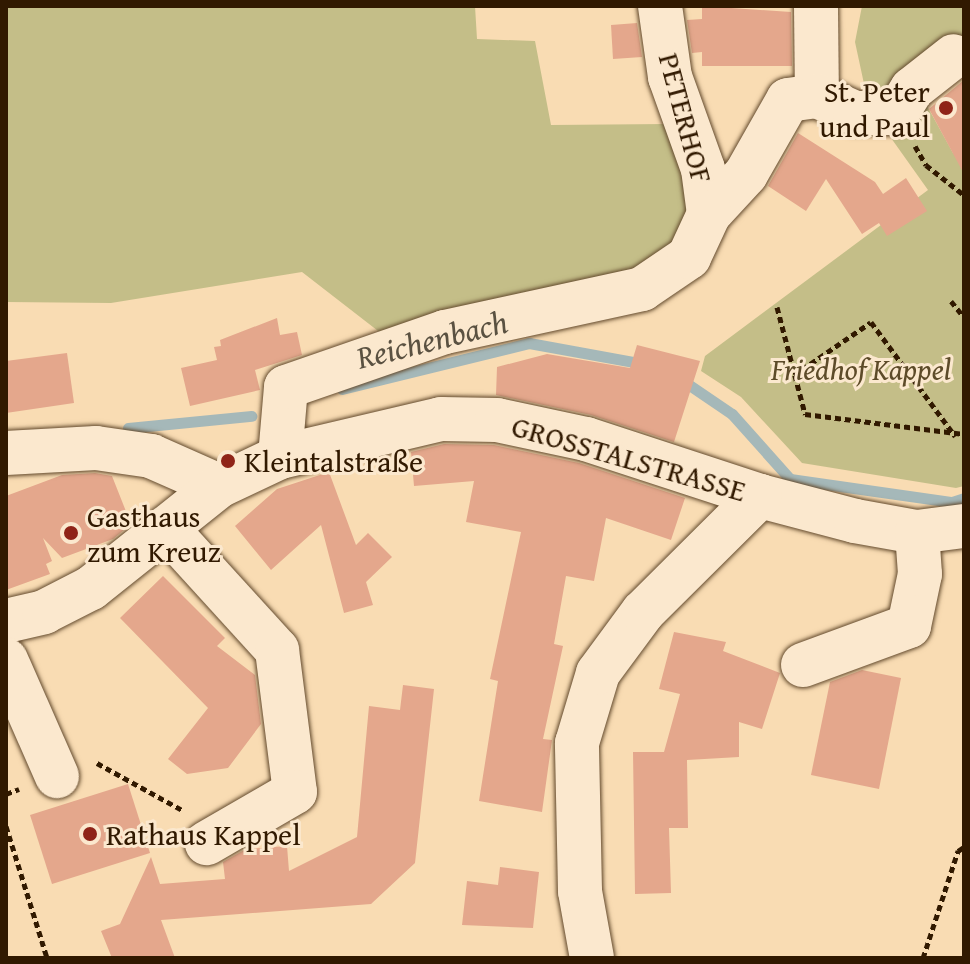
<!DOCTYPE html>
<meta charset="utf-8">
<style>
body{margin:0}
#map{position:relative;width:970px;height:964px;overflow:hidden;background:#f9dcb3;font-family:"Gentium Book Plus",serif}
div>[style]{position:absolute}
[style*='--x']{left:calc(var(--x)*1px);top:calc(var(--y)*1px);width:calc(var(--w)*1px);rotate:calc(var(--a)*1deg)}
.green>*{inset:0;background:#c4be88}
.stream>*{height:11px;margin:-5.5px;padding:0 5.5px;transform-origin:5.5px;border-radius:5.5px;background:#a5b8b9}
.building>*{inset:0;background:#e4a78c}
.path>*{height:5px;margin-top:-2.5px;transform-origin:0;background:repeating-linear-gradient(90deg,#311900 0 6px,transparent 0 10px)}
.roads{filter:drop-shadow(0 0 2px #634a2d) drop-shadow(0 0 2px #634a2d)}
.minor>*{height:44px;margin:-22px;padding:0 22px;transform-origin:22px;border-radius:22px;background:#fbe8ce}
.dots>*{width:22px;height:22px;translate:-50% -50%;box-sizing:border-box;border:4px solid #fbe8ce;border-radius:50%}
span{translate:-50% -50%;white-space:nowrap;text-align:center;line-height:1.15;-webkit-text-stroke:6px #fbe8ce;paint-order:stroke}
.poi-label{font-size:30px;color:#311900}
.right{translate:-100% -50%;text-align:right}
.left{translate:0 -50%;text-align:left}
.street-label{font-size:30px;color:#311900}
.park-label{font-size:30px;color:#5d4b29;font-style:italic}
.water-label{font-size:32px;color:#5a5141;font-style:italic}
.frame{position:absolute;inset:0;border:8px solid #311900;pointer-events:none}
</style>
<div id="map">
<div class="green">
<div style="clip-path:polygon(6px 6px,475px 6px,477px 39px,535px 41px,551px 125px,666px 124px,695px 220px,653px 275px,382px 334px,302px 272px,111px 303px,6px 302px)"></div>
<div style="clip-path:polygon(862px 6px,964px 6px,964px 68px,920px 93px,953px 153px,964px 147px,964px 486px,956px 488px,802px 463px,741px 397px,701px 371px,705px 356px,928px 190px,869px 107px,855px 42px)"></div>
</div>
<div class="stream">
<div style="--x:679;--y:378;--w:64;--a:34.2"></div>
<div style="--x:732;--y:414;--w:87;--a:48.3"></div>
<div style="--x:790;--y:479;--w:164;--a:8.1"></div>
<div style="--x:952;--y:502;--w:13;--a:-18"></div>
<div style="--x:342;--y:389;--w:193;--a:-13.8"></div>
<div style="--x:529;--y:343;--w:118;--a:10.3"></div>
<div style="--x:128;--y:428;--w:124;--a:-5.6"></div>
</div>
<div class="building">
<div style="clip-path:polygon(702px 6px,791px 12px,792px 66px,702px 66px,702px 52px,692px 53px,687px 20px,702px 19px)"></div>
<div style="clip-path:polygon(637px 23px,642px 57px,613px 59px,611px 25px)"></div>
<div style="clip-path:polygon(964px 80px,964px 174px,929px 109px)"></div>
<div style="clip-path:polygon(798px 133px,875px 182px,883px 194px,906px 178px,927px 211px,887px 236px,879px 223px,862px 234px,826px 179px,806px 211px,768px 186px)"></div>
<div style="clip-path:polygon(277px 318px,280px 335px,297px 332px,302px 355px,255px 370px,260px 390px,190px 406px,181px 368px,217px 360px,214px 347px,221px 346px,220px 340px)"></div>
<div style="clip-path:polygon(637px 345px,700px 361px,674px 442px,591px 415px,496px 395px,497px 367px,547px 354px,630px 368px)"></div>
<div style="clip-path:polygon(67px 353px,74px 403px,6px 413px,6px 361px)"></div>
<div style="clip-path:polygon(444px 444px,494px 445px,579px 463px,685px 498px,671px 540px,606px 518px,594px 581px,566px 576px,554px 644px,563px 646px,543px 739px,552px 740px,542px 812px,479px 801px,498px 681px,490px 679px,521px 532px,466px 522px,474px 481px,414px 486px,411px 452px)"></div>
<div style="clip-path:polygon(329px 472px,356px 545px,368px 533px,392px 557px,366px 582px,373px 605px,344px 613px,321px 525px,271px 570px,235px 526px,277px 489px)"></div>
<div style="clip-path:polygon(95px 473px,112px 476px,131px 524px,113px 539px,62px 558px,43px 538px,52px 561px,46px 564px,50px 574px,6px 590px,6px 496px,62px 475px)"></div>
<div style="clip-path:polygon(163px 576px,225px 638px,217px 646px,255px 675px,261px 724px,228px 768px,187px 774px,168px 759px,208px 708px,120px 618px)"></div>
<div style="clip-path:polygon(674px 632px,726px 642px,723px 651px,780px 673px,762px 729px,739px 722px,739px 757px,687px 760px,688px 828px,669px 828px,671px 893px,635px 894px,633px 752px,664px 752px,680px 694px,659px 689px)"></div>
<div style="clip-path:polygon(862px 670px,901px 678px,879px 789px,811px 775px,830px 682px)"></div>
<div style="clip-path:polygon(403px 685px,434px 689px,415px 863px,371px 904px,161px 920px,175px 958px,112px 958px,101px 931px,120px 924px,151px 857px,160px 884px,225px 879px,223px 862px,246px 849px,287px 846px,289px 871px,357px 837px,369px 706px,400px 710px)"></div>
<div style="clip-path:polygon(128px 784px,150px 853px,52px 884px,30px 815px)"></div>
<div style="clip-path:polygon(500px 867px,539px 872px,533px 928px,462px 925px,467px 881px,498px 885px)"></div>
</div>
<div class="path">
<div style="--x:915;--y:146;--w:22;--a:60"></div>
<div style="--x:926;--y:165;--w:48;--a:38.3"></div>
<div style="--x:951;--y:301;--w:21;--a:51"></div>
<div style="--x:777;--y:307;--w:111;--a:75.3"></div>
<div style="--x:805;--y:414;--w:160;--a:7.2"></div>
<div style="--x:794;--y:375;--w:93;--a:-34.5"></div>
<div style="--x:871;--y:322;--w:142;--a:53.6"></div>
<div style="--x:97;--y:763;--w:97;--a:28.9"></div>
<div style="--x:6;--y:794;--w:14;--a:-21"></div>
<div style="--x:6;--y:826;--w:138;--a:72.7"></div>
<div style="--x:923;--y:958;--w:113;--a:-71.9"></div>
<div style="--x:958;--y:851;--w:7;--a:-34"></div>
</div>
<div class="roads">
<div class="minor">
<div style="--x:816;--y:6;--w:90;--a:89.4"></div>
<div style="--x:709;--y:214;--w:54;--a:-47.2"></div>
<div style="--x:746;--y:174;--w:85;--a:-60.4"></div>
<div style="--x:788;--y:100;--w:29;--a:-8"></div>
<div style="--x:817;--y:96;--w:42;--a:24.1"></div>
<div style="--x:855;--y:113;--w:42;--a:0"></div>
<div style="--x:897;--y:113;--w:28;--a:-58"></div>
<div style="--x:912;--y:89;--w:53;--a:-38.2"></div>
<div style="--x:6;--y:453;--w:90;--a:-3.2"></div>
<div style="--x:96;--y:448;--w:56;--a:8.3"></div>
<div style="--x:151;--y:456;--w:74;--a:23.8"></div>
<div style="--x:280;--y:457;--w:70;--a:-85.1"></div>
<div style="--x:286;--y:387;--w:168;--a:-19.1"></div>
<div style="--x:445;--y:332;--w:202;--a:-12.3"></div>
<div style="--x:642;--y:289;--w:57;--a:-34.2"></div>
<div style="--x:689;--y:257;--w:47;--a:-65.1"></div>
<div style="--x:709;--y:214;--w:45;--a:-97.6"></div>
<div style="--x:703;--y:169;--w:98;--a:-109.7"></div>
<div style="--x:670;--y:77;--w:72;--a:-98"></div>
<div style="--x:166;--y:528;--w:165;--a:47.7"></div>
<div style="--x:277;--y:650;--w:143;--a:82.8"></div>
<div style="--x:295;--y:792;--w:102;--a:149.9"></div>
<div style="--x:6;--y:621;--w:39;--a:-13"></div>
<div style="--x:44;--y:612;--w:53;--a:-27.1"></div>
<div style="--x:91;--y:588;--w:164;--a:-38.6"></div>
<div style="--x:219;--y:486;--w:68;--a:-25.4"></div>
<div style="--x:280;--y:457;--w:165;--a:-13.3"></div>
<div style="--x:441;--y:419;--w:56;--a:1"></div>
<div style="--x:497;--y:420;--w:91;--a:12.1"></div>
<div style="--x:586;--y:439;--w:183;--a:18.1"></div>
<div style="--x:760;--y:496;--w:98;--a:14.7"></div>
<div style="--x:855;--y:521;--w:63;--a:10.1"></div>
<div style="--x:917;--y:532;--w:47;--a:-7.3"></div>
<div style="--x:6;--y:660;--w:127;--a:66.3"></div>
<div style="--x:803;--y:665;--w:113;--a:-20.2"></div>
<div style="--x:909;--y:626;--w:53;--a:-78.1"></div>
<div style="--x:920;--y:574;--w:42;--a:-94.1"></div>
<div style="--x:592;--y:958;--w:68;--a:-100.2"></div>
<div style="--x:580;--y:891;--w:148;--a:-91.2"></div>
<div style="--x:577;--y:743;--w:73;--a:-73.3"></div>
<div style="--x:598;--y:673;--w:76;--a:-53.6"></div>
<div style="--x:643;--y:612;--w:165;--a:-44.8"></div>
</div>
</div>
<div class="dots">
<div style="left:946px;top:108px;background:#8f2418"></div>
<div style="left:228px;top:461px;background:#8f2418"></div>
<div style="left:71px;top:533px;background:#8f2418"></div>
<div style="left:90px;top:834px;background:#8f2418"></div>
</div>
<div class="poi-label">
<span class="right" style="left:930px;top:108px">St. Peter<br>und Paul</span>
<span class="left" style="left:244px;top:461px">Kleintalstraße</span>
<span class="left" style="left:87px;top:533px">Gasthaus<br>zum Kreuz</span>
<span class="left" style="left:106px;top:834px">Rathaus Kappel</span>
</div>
<div class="street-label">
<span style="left:686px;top:118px;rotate:75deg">PETERHOF</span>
<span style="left:629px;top:458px;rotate:16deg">GROSSTALSTRASSE</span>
</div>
<div class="park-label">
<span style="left:861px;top:369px">Friedhof Kappel</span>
</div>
<div class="water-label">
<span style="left:432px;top:340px;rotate:-14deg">Reichenbach</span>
</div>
<div class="frame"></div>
</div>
